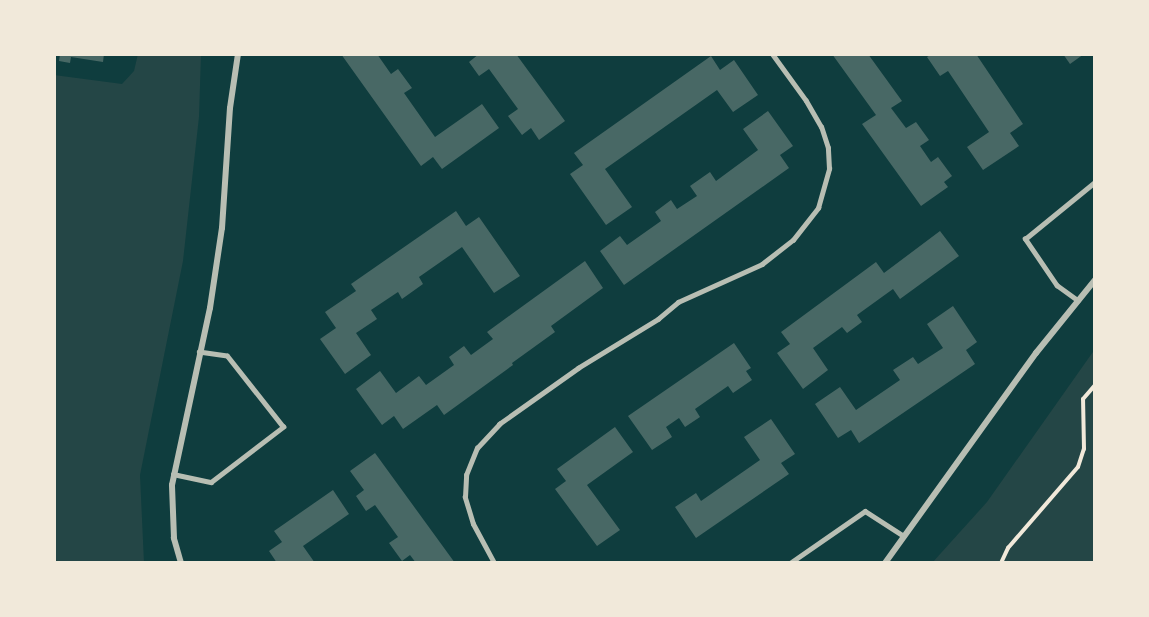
<!DOCTYPE html>
<style>
body{margin:0}
#map{position:relative;width:1149px;height:617px;overflow:hidden;background:#0f3d3e;font-family:Cabin,sans-serif}
div>[style]{position:absolute}
[style*='--x']{left:calc(var(--x)*1px);top:calc(var(--y)*1px);width:calc(var(--w)*1px);rotate:calc(var(--a)*1deg)}
.green>*{inset:0;background:#244646}
.building>*{inset:0;background:#486865}
.path>*{height:4px;margin:-2px;padding:0 2px;transform-origin:2px;border-radius:2px;background:#f1e9da}
.service>*{height:4.5px;margin:-2.25px;padding:0 2.25px;transform-origin:2.25px;border-radius:2.25px;background:#b8beb3}
.minor>*{height:6px;margin:-3px;padding:0 3px;transform-origin:3px;border-radius:3px;background:#b8beb3}
span{translate:-50% -50%;white-space:nowrap;text-align:center;line-height:1.15;-webkit-text-stroke:4.5px #f1e9da;paint-order:stroke}
.frame{position:absolute;inset:0;border:56px solid #f1e9da;pointer-events:none}
</style>
<div id="map">
<div class="green">
<div style="clip-path:polygon(138px 54px,201px 54px,199px 117px,183px 261px,140px 475px,144px 563px,54px 563px,54px 75px,122px 84px,134px 71px)"></div>
<div style="clip-path:polygon(1095px 349px,1095px 563px,932px 563px,987px 502px)"></div>
</div>
<div class="building">
<div style="clip-path:polygon(60px 54px,104px 54px,103px 62px,71px 57px,70px 63px,59px 61px)"></div>
<div style="clip-path:polygon(341px 54px,377px 54px,391px 74px,398px 69px,412px 88px,404px 93px,435px 137px,482px 104px,499px 128px,442px 169px,433px 157px,421px 166px)"></div>
<div style="clip-path:polygon(479px 54px,516px 54px,565px 121px,539px 140px,531px 128px,522px 135px,508px 116px,518px 109px,489px 69px,479px 76px,469px 62px)"></div>
<div style="clip-path:polygon(832px 54px,868px 54px,902px 101px,891px 108px,906px 128px,916px 122px,929px 140px,920px 146px,931px 162px,938px 157px,952px 176px,944px 182px,948px 187px,921px 206px,862px 124px,876px 115px)"></div>
<div style="clip-path:polygon(932px 54px,976px 54px,1023px 124px,1010px 133px,1019px 146px,983px 170px,967px 147px,989px 132px,948px 71px,940px 76px,927px 57px)"></div>
<div style="clip-path:polygon(1063px 54px,1084px 54px,1070px 64px)"></div>
<div style="clip-path:polygon(711px 56px,720px 70px,734px 60px,758px 95px,733px 112px,717px 90px,605px 169px,632px 207px,606px 225px,570px 174px,583px 165px,574px 153px)"></div>
<div style="clip-path:polygon(768px 111px,793px 146px,780px 155px,789px 168px,624px 285px,600px 251px,620px 236px,627px 245px,661px 221px,655px 212px,671px 200px,677px 209px,697px 196px,690px 186px,710px 172px,716px 181px,758px 150px,743px 129px)"></div>
<div style="clip-path:polygon(456px 211px,466px 226px,479px 217px,520px 276px,494px 293px,462px 247px,419px 277px,423px 284px,402px 299px,398px 292px,371px 310px,377px 319px,356px 333px,371px 355px,345px 374px,320px 339px,336px 328px,325px 312px,356px 291px,351px 284px)"></div>
<div style="clip-path:polygon(940px 231px,959px 256px,900px 299px,893px 289px,857px 315px,862px 322px,847px 333px,842px 327px,813px 348px,828px 370px,803px 389px,777px 353px,790px 344px,781px 332px,876px 262px,884px 273px)"></div>
<div style="clip-path:polygon(585px 261px,603px 288px,551px 326px,555px 332px,512px 363px,513px 365px,444px 415px,437px 405px,403px 429px,394px 416px,382px 425px,356px 389px,380px 371px,396px 393px,419px 376px,426px 385px,454px 365px,449px 357px,464px 346px,471px 355px,493px 339px,487px 332px)"></div>
<div style="clip-path:polygon(953px 306px,977px 342px,966px 350px,975px 364px,859px 443px,851px 430px,838px 438px,815px 404px,840px 387px,856px 410px,900px 380px,893px 370px,913px 357px,918px 364px,943px 348px,927px 324px)"></div>
<div style="clip-path:polygon(734px 343px,751px 368px,746px 371px,752px 380px,733px 393px,728px 386px,695px 409px,700px 417px,685px 427px,679px 418px,666px 427px,672px 437px,652px 450px,628px 416px)"></div>
<div style="clip-path:polygon(771px 419px,795px 454px,781px 463px,789px 474px,696px 538px,675px 507px,696px 493px,701px 501px,760px 460px,744px 437px)"></div>
<div style="clip-path:polygon(615px 427px,633px 452px,587px 485px,620px 530px,597px 546px,555px 489px,566px 481px,557px 469px)"></div>
<div style="clip-path:polygon(375px 453px,455px 563px,416px 563px,410px 555px,402px 561px,389px 543px,398px 537px,375px 505px,366px 511px,356px 496px,364px 490px,350px 471px)"></div>
<div style="clip-path:polygon(333px 490px,349px 514px,303px 546px,315px 563px,277px 563px,269px 551px,282px 542px,274px 531px)"></div>
</div>
<div class="path">
<div style="--x:1001;--y:563;--w:17;--a:-65"></div>
<div style="--x:1008;--y:548;--w:107;--a:-49.2"></div>
<div style="--x:1078;--y:467;--w:19;--a:-72"></div>
<div style="--x:1084;--y:449;--w:50;--a:-91.1"></div>
<div style="--x:1083;--y:399;--w:18;--a:-49"></div>
</div>
<div class="service">
<div style="--x:1078;--y:301;--w:26;--a:-144"></div>
<div style="--x:1057;--y:286;--w:57;--a:-124.2"></div>
<div style="--x:1025;--y:239;--w:90;--a:-39.2"></div>
<div style="--x:173;--y:474;--w:39;--a:12"></div>
<div style="--x:211;--y:482;--w:91;--a:-37.4"></div>
<div style="--x:283;--y:427;--w:90;--a:-128.3"></div>
<div style="--x:227;--y:356;--w:28;--a:-172"></div>
<div style="--x:494;--y:563;--w:44;--a:-118.3"></div>
<div style="--x:473;--y:524;--w:28;--a:-107"></div>
<div style="--x:465;--y:497;--w:22;--a:-87"></div>
<div style="--x:466;--y:475;--w:29;--a:-68"></div>
<div style="--x:477;--y:448;--w:33;--a:-47"></div>
<div style="--x:499;--y:424;--w:97;--a:-35.3"></div>
<div style="--x:578;--y:368;--w:94;--a:-31.5"></div>
<div style="--x:658;--y:319;--w:26;--a:-40"></div>
<div style="--x:678;--y:302;--w:92;--a:-24.3"></div>
<div style="--x:762;--y:264;--w:39;--a:-38"></div>
<div style="--x:793;--y:240;--w:41;--a:-52"></div>
<div style="--x:818;--y:208;--w:41;--a:-74.2"></div>
<div style="--x:829;--y:169;--w:21;--a:-93"></div>
<div style="--x:828;--y:148;--w:22;--a:-108"></div>
<div style="--x:821;--y:127;--w:30;--a:-120"></div>
<div style="--x:806;--y:101;--w:58;--a:-125.9"></div>
<div style="--x:790;--y:563;--w:91;--a:-34.7"></div>
<div style="--x:865;--y:511;--w:46;--a:32.7"></div>
</div>
<div class="minor">
<div style="--x:181;--y:563;--w:26;--a:-106"></div>
<div style="--x:174;--y:538;--w:53;--a:-92.2"></div>
<div style="--x:172;--y:485;--w:181;--a:-77.9"></div>
<div style="--x:210;--y:308;--w:81;--a:-81.5"></div>
<div style="--x:222;--y:228;--w:120;--a:-86.2"></div>
<div style="--x:230;--y:108;--w:55;--a:-81.6"></div>
<div style="--x:885;--y:563;--w:259;--a:-54.3"></div>
<div style="--x:1036;--y:353;--w:94;--a:-51.1"></div>
</div>
<div class="frame"></div>
</div>
